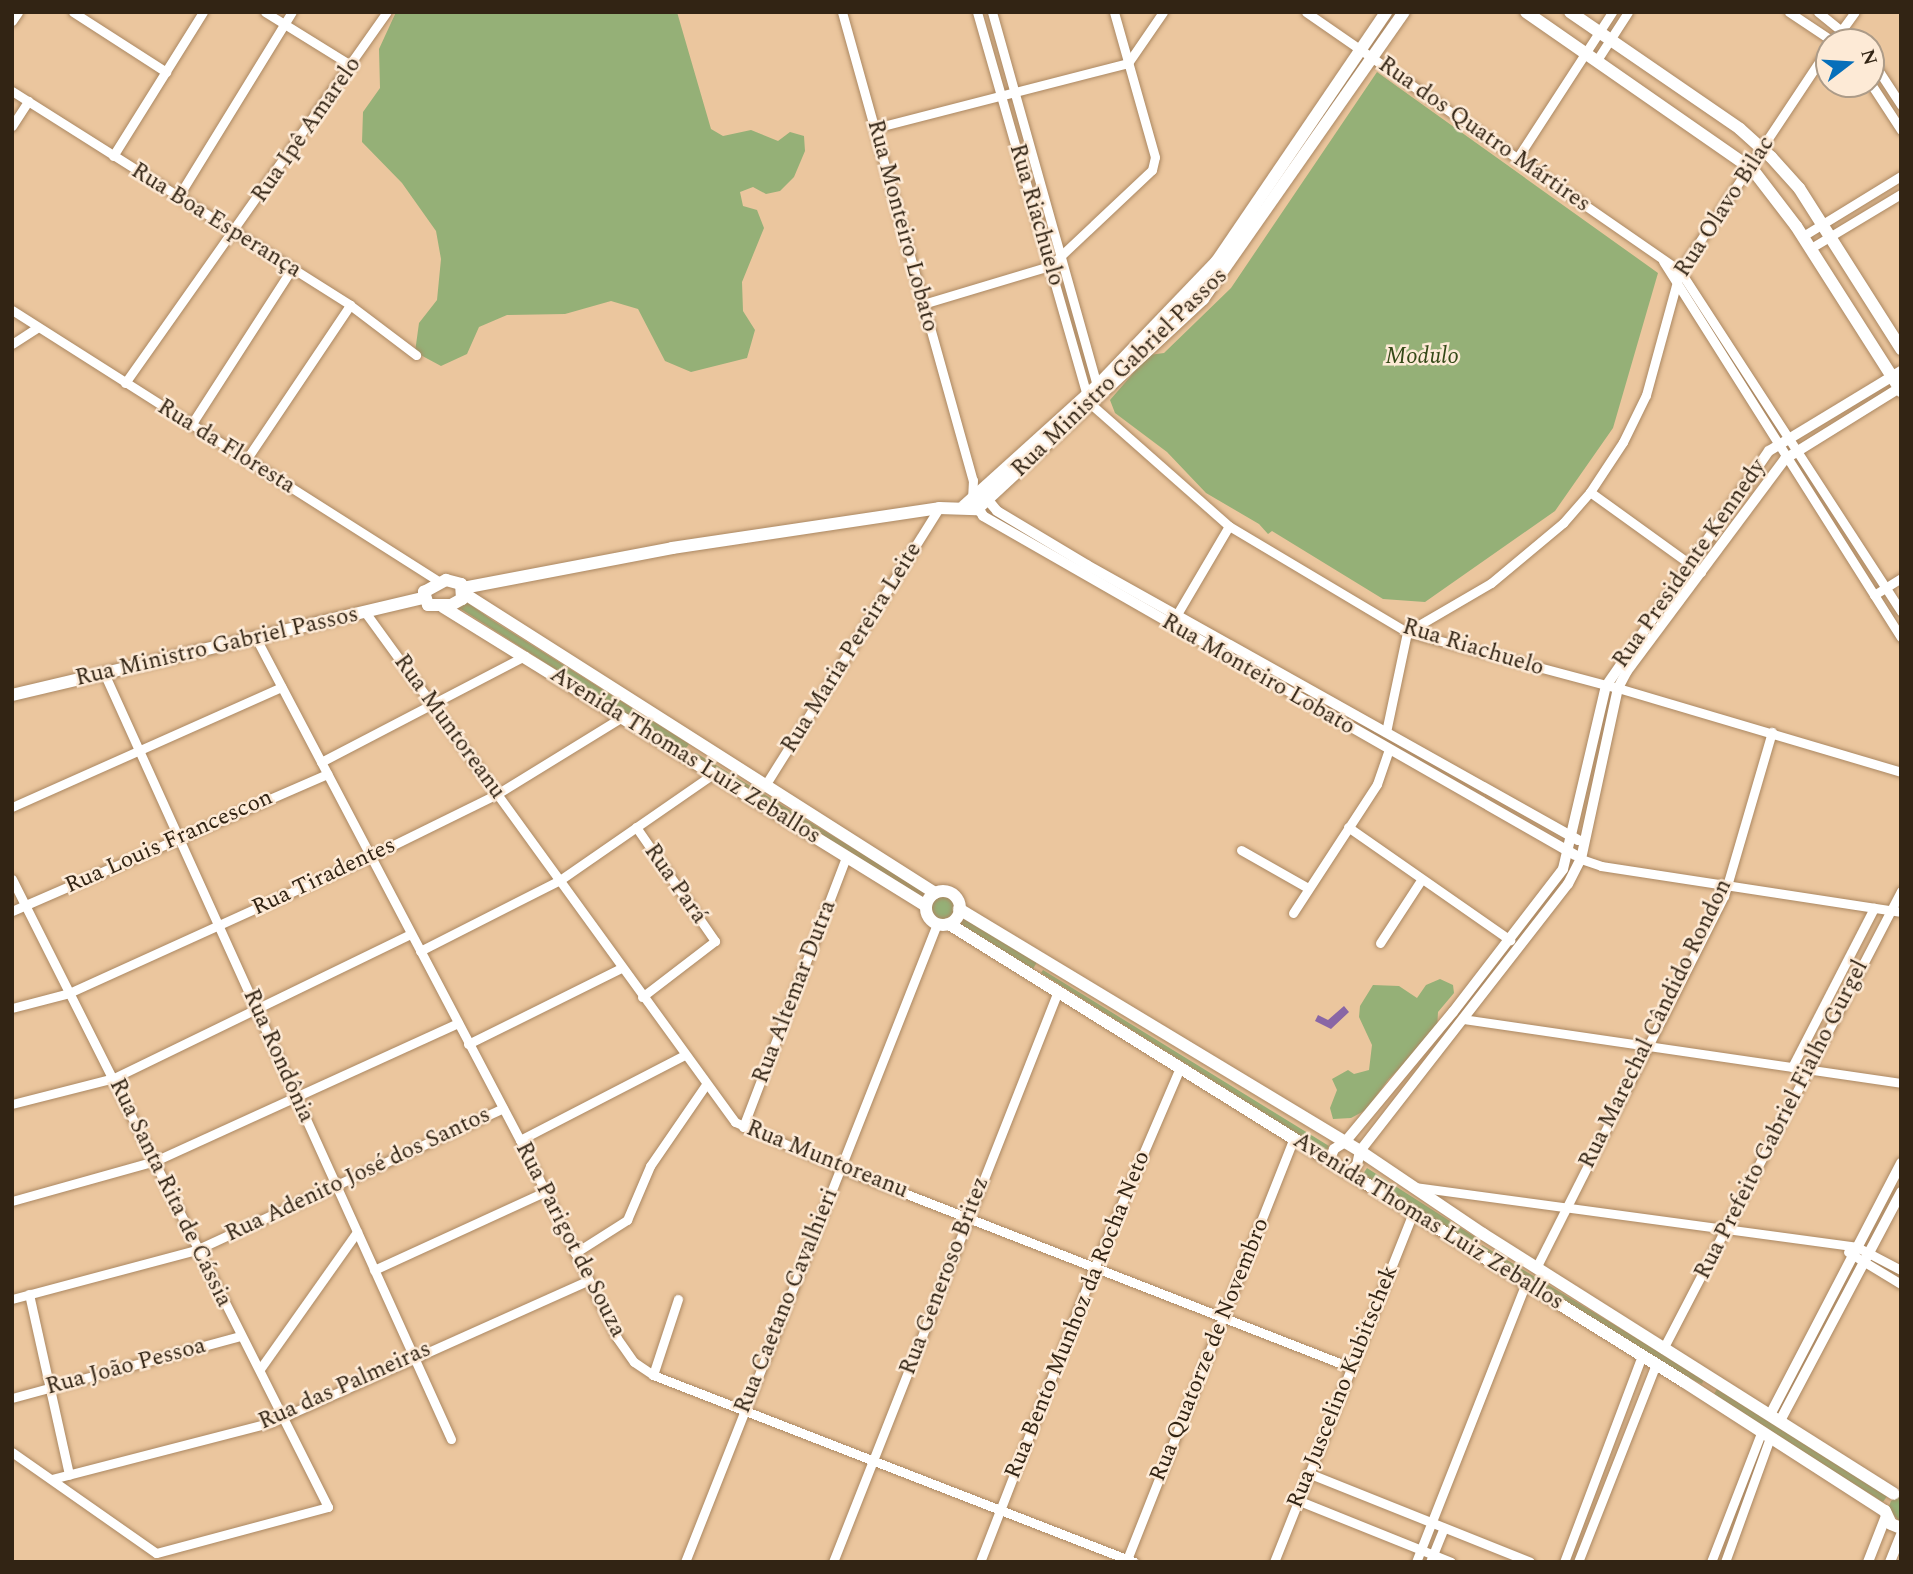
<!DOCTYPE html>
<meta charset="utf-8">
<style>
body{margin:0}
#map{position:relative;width:1913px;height:1574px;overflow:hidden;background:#ebc69e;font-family:Spectral,serif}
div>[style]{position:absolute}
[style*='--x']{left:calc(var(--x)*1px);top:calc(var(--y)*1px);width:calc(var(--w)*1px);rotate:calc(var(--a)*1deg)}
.green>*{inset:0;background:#95b077}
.round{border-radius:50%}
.water>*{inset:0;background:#8966a5}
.roads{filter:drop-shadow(0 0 2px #ab8862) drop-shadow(0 0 2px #ab8862)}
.minor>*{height:9px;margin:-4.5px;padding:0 4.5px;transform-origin:4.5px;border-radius:4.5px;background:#fff}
.tertiary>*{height:10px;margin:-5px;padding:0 5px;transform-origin:5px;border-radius:5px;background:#fff}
.secondary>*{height:12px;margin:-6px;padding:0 6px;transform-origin:6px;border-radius:6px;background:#fff}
.secondary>.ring{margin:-6px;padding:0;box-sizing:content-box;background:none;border:12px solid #fff;border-radius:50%}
span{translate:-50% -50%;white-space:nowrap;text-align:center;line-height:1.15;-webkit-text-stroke:5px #fdead6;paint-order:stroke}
.street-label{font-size:23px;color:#322414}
.park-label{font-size:23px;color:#344917;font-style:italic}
.frame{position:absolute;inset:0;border:14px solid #322414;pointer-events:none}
.north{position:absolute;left:1815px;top:28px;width:70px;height:70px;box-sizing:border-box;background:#fdead6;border:2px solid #ac9b88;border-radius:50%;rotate:73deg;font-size:19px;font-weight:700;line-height:28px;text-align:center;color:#322414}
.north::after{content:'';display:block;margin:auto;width:24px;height:32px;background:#066fba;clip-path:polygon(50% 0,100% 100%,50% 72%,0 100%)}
</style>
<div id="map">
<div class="green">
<div style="clip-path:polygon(396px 12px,677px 12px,711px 129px,723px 136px,751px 130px,778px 141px,790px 132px,804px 136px,805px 151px,794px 177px,780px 191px,766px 194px,753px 187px,740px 192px,743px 206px,757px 210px,764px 228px,742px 282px,743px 311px,755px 330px,747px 358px,691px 372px,665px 361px,638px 309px,611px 301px,565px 314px,507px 315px,479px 327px,467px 354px,441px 366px,415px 352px,419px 323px,437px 300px,441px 259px,436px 231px,402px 183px,362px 142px,363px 112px,380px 88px,379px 49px)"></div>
<div style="clip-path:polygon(1377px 72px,1658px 273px,1613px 428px,1555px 511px,1425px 602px,1383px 599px,1272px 531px,1268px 534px,1259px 524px,1206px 493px,1167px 452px,1115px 413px,1110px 400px,1149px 355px,1164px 353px,1231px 288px)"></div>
<div style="clip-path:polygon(465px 601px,492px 620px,689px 744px,684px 751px,456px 606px)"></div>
<div style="clip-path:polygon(696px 753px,925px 892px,922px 898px,693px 755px)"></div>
<div class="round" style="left:930px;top:895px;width:26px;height:26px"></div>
<div style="clip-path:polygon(963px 916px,1037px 962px,1033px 969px,959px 923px)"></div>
<div style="clip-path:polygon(1043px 970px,1329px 1146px,1326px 1152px,1041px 973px)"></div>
<div style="clip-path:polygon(1440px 979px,1453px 985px,1454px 993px,1438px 1012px,1437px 1031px,1388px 1080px,1366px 1110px,1351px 1118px,1333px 1119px,1330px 1108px,1337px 1090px,1332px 1079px,1348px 1070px,1354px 1074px,1369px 1070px,1372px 1045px,1359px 1017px,1360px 1006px,1373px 985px,1399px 986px,1417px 998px,1426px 985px)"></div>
<div style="clip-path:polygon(1367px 1168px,1475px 1237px,1471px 1243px,1363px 1174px)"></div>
<div style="clip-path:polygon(1482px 1245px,1704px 1379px,1702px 1384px,1674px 1371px,1480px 1249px)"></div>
<div style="clip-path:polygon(1717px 1389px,1888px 1495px,1883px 1502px,1713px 1396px)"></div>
<div style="clip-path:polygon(1901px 1495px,1901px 1523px,1888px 1509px,1891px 1501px)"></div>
</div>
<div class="water">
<div style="clip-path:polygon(1344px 1006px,1349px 1012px,1331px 1029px,1315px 1021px,1318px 1015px,1328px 1020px)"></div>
</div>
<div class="roads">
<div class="minor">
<div style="--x:73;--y:12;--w:111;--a:32.8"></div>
<div style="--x:265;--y:12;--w:102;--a:31.8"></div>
<div style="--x:842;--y:12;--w:486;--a:74.4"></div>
<div style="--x:973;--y:480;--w:17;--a:93"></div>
<div style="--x:977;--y:12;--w:398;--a:74"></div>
<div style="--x:1087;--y:395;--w:11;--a:63"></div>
<div style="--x:1092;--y:405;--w:183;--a:41.5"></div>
<div style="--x:1229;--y:526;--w:207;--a:30.8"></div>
<div style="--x:1407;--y:632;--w:218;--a:14.9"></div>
<div style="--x:1618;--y:688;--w:295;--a:16.5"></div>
<div style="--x:992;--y:12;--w:391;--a:74.3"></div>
<div style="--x:1306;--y:12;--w:455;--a:34.7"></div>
<div style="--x:1680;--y:271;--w:406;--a:57"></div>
<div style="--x:1789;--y:12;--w:54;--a:33.7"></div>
<div style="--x:1818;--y:12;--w:48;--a:39"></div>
<div style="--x:12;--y:21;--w:11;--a:-56"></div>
<div style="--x:1833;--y:42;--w:37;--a:-54"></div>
<div style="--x:1871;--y:59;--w:55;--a:56.9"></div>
<div style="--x:1597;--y:60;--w:57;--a:-57.1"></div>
<div style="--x:1871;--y:84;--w:55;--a:56.9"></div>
<div style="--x:12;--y:91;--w:400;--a:32.3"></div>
<div style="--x:350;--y:305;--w:83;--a:37.1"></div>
<div style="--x:12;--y:126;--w:30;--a:-57"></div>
<div style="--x:875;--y:128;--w:261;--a:-14.4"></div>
<div style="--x:1128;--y:63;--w:62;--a:-55.5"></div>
<div style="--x:113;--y:156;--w:170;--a:-58"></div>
<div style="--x:1518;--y:157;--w:173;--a:-57"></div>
<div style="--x:178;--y:197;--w:217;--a:-58.4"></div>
<div style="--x:1803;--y:236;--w:115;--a:-31.5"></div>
<div style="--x:1811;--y:248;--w:105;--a:-31"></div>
<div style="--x:1663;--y:261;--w:445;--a:57.7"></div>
<div style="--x:923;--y:304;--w:133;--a:-16.7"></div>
<div style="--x:1050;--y:266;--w:140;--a:-43.3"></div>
<div style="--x:1152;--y:170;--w:13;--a:-77"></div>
<div style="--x:1155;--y:157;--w:151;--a:-105.8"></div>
<div style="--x:12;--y:310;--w:507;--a:32.44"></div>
<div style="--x:12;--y:344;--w:31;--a:-33"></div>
<div style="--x:125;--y:383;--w:454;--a:-54.8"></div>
<div style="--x:191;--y:425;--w:187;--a:-57.2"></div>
<div style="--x:246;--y:460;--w:187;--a:-56.1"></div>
<div style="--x:1590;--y:492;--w:137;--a:35.8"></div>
<div style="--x:1874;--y:595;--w:32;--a:-32"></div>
<div style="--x:365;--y:612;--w:630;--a:54.04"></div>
<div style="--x:735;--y:1122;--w:115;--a:23.7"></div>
<div style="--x:840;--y:1168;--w:547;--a:21.32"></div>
<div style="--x:1173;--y:621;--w:110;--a:-59.5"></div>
<div style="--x:257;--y:640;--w:565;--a:62.26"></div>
<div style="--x:520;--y:1140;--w:220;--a:63.9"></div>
<div style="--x:617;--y:1338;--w:29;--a:55"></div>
<div style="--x:634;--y:1362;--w:23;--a:34"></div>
<div style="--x:653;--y:1375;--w:516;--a:21.24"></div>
<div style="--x:104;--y:673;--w:841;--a:65.63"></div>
<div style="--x:1386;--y:732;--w:102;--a:-78.1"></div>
<div style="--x:1407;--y:632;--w:97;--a:-30.3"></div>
<div style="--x:1491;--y:583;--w:94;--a:-39.8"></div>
<div style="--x:1563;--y:523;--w:41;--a:-48.9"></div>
<div style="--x:1590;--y:492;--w:60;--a:-56.6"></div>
<div style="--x:1623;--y:442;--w:52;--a:-63.9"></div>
<div style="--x:1646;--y:395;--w:129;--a:-74.7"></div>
<div style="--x:1680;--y:271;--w:269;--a:-56.4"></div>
<div style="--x:321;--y:762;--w:230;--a:-27.5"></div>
<div style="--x:764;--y:787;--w:329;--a:-57.9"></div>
<div style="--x:12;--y:807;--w:295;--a:-24"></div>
<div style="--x:636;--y:827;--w:139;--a:55.3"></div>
<div style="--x:715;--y:941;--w:92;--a:142.5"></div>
<div style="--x:1348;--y:827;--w:198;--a:34.9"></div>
<div style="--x:1241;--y:850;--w:77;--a:29.6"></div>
<div style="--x:1581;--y:859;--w:21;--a:19"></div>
<div style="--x:1601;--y:866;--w:304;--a:8.7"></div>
<div style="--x:12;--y:879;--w:703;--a:63.29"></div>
<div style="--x:328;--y:1507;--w:178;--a:165"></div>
<div style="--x:156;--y:1553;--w:176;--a:-145"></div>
<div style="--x:12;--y:911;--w:344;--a:-23.5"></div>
<div style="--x:1293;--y:913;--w:154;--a:-56.9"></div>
<div style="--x:1377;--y:784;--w:36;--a:-71"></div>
<div style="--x:1380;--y:943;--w:75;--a:-56.9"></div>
<div style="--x:420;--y:951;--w:157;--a:-26.9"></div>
<div style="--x:560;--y:880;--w:186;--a:-34.7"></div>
<div style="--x:12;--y:1008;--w:59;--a:-14.7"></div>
<div style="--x:69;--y:993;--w:332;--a:-24.4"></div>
<div style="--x:371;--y:856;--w:140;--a:-26.2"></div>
<div style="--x:497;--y:794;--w:147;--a:-31.6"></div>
<div style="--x:1463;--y:1019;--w:443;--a:8.3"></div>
<div style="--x:468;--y:1044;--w:171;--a:-26.4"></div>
<div style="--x:1792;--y:1067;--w:179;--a:-62.7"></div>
<div style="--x:12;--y:1104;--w:105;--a:-14.3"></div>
<div style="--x:114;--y:1078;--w:329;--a:-25.9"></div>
<div style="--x:743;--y:1127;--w:289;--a:-69.1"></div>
<div style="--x:520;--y:1140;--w:183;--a:-27.3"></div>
<div style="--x:1415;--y:1187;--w:446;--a:7.7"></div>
<div style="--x:1857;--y:1247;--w:50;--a:27.6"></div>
<div style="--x:12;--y:1201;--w:148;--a:-15.6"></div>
<div style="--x:155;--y:1161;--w:333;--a:-24.5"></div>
<div style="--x:1848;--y:1252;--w:62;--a:31.1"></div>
<div style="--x:575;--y:1253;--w:62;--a:-32.4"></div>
<div style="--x:627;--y:1220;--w:59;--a:-66.9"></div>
<div style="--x:650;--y:1166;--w:97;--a:-55.5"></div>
<div style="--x:1536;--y:1268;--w:417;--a:-63.2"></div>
<div style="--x:1724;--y:896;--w:171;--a:-73.7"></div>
<div style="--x:374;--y:1270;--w:187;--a:-24.6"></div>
<div style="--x:29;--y:1294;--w:185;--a:77.5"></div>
<div style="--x:12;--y:1299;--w:190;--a:-14.9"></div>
<div style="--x:196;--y:1250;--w:338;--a:-24.8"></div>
<div style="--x:1663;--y:1349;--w:516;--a:-62.54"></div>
<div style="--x:260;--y:1369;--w:168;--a:-54.7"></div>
<div style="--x:653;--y:1375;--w:80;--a:-71.8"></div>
<div style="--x:12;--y:1398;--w:236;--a:-15.2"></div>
<div style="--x:1308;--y:1473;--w:239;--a:21.8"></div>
<div style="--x:52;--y:1479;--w:227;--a:-14.5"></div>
<div style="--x:272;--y:1422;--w:347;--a:-24.1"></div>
<div style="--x:1297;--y:1500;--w:166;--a:21.9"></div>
<div style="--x:685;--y:1562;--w:686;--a:-68.45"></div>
<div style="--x:833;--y:1562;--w:614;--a:-68.49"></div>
<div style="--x:980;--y:1562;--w:318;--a:-68.8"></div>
<div style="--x:1095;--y:1266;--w:215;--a:-66.8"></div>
<div style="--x:1126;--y:1562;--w:456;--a:-68.4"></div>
<div style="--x:1274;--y:1562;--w:377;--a:-68.3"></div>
<div style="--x:1416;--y:1562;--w:300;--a:-68.5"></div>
<div style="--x:1430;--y:1562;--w:37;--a:-68"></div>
<div style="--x:1564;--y:1562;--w:220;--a:-69.3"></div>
<div style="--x:1578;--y:1562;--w:213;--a:-68.5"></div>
<div style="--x:1711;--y:1562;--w:138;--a:-68.8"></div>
<div style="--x:1725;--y:1562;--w:132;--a:-70.1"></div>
</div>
<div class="tertiary">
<div style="--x:982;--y:493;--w:23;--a:50"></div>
<div style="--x:997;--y:511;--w:105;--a:31"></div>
<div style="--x:1087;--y:565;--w:563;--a:29.25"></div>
<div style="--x:975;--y:503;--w:15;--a:58"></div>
<div style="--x:983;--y:516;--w:682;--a:29.8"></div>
<div style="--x:1329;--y:1161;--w:13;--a:-67"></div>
<div style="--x:1334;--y:1149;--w:13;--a:-32"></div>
<div style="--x:1345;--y:1142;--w:169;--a:-50.3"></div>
<div style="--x:1453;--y:1012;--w:180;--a:-52.4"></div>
<div style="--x:1563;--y:869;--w:188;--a:-76.8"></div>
<div style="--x:1606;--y:686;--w:286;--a:-55.3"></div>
<div style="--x:1769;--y:451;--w:154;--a:-31.2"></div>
<div style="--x:1347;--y:1173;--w:13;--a:-39"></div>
<div style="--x:1357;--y:1165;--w:14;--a:-78"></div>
<div style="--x:1360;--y:1151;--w:338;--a:-52.1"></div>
<div style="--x:1568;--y:884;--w:28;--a:-63"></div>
<div style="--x:1581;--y:859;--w:175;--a:-77.8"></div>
<div style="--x:1618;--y:688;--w:19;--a:-62"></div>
<div style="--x:1627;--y:671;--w:264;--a:-53.3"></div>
<div style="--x:1785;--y:459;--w:137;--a:-31.8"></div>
<div style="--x:1771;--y:1413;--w:282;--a:-62.5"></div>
<div style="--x:1781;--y:1419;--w:257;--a:-62.1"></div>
<div style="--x:1868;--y:1562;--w:49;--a:-68.6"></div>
<div style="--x:1890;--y:1562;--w:29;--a:-68"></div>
</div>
<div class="secondary">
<div style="--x:1526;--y:12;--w:277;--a:34.8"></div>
<div style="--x:1753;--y:170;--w:71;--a:52.5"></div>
<div style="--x:1796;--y:226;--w:196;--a:57.5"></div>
<div style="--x:1570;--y:12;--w:206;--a:34.5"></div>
<div style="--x:1740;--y:129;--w:42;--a:42.1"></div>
<div style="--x:1771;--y:157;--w:42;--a:47.9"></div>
<div style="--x:1799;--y:188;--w:191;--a:57.6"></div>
<div style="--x:964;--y:506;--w:179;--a:-42.1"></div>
<div style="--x:1097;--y:386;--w:173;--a:-46.2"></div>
<div style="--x:1217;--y:261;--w:301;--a:-55.8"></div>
<div style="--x:446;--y:580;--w:16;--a:15"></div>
<div style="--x:461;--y:584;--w:15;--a:86"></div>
<div style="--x:462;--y:599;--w:13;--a:151"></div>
<div style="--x:451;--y:605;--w:23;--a:180"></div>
<div style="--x:428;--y:605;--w:14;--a:-107"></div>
<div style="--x:424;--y:592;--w:25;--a:-29"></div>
<div style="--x:463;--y:588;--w:213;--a:-10.8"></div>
<div style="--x:672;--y:548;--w:270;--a:-8.5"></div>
<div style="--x:939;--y:508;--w:38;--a:2"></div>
<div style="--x:977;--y:509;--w:309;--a:-42.9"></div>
<div style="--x:1203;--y:299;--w:350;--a:-55"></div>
<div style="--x:465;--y:594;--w:557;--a:32.46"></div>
<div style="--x:443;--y:607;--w:568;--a:31.76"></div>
<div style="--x:12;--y:695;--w:422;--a:-13.3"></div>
<div class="ring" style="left:926px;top:891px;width:22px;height:22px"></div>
<div style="--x:959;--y:909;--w:468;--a:31.1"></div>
<div style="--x:1360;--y:1151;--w:148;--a:34"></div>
<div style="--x:1483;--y:1234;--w:486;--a:32.3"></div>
<div style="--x:949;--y:924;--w:865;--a:31.91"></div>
<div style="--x:1683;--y:1381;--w:240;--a:32.8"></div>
<div style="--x:1885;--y:1511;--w:14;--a:65"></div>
<div style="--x:1891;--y:1524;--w:11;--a:22"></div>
</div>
</div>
<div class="street-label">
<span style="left:307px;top:130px;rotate:-55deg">Rua Ipê Amarelo</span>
<span style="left:1484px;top:135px;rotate:35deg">Rua dos Quatro Mártires</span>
<span style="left:1725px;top:207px;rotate:-57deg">Rua Olavo Bilac</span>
<span style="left:1036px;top:215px;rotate:74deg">Rua Riachuelo</span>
<span style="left:216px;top:221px;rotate:32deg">Rua Boa Esperança</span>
<span style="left:902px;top:226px;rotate:75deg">Rua Monteiro Lobato</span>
<span style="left:1120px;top:373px;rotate:-44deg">Rua Ministro Gabriel Passos</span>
<span style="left:226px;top:447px;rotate:32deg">Rua da Floresta</span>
<span style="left:1690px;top:564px;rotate:-55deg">Rua Presidente Kennedy</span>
<span style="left:217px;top:647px;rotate:-13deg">Rua Ministro Gabriel Passos</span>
<span style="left:852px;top:648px;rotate:-58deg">Rua Maria Pereira Leite</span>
<span style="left:1473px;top:648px;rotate:17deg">Rua Riachuelo</span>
<span style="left:1258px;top:675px;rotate:30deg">Rua Monteiro Lobato</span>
<span style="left:449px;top:727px;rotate:54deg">Rua Muntoreanu</span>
<span style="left:685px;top:756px;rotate:32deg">Avenida Thomas Luiz Zeballos</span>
<span style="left:169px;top:842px;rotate:-24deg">Rua Louis Francescon</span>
<span style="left:324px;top:877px;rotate:-25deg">Rua Tiradentes</span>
<span style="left:675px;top:884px;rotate:55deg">Rua Pará</span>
<span style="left:795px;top:992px;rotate:-69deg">Rua Altemar Dutra</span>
<span style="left:1656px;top:1024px;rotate:-64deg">Rua Marechal Cândido Rondon</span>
<span style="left:278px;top:1056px;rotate:66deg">Rua Rondônia</span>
<span style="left:1782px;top:1120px;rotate:-63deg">Rua Prefeito Gabriel Fialho Gurgel</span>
<span style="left:827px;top:1160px;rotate:22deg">Rua Muntoreanu</span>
<span style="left:358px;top:1175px;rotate:-25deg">Rua Adenito José dos Santos</span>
<span style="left:170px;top:1193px;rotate:64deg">Rua Santa Rita de Cássia</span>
<span style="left:1428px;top:1222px;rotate:32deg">Avenida Thomas Luiz Zeballos</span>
<span style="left:570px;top:1240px;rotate:63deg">Rua Parigot de Souza</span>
<span style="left:945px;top:1276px;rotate:-69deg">Rua Generoso Britez</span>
<span style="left:787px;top:1301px;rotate:-68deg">Rua Caetano Cavalhieri</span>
<span style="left:1078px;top:1315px;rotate:-68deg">Rua Bento Munhoz da Rocha Neto</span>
<span style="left:1210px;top:1350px;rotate:-68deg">Rua Quatorze de Novembro</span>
<span style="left:126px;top:1367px;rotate:-15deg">Rua João Pessoa</span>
<span style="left:345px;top:1386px;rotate:-24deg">Rua das Palmeiras</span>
<span style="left:1343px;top:1387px;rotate:-68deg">Rua Juscelino Kubitschek</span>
</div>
<div class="park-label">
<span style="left:1422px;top:357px">Modulo</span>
</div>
<div class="frame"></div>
<div class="north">N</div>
</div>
